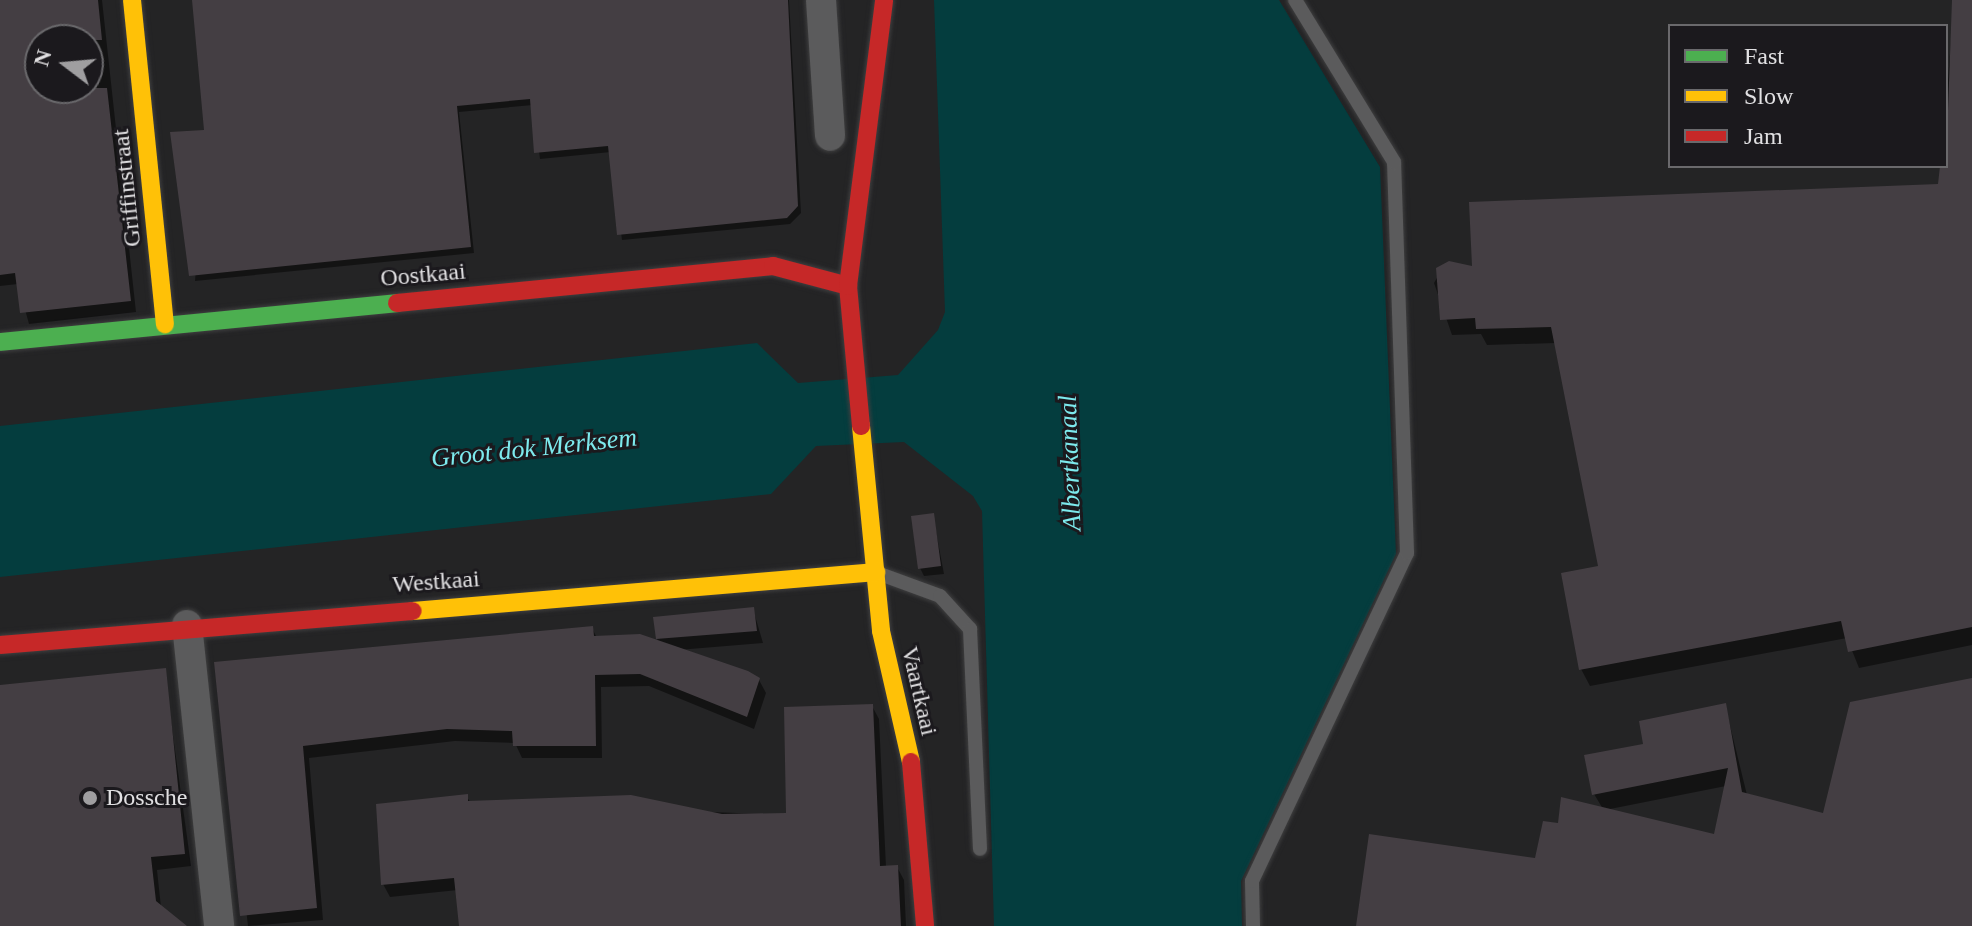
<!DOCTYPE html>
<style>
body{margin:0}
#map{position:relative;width:1972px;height:926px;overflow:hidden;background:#242425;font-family:"Times New Roman",serif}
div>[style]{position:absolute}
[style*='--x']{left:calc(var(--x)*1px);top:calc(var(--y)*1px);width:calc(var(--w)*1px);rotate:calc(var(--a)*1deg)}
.water>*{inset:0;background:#043d3e}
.shadow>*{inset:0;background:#0007}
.building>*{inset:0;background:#443e43}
.roads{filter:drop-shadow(0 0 2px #3f3f40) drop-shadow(0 0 2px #3f3f40)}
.lane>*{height:14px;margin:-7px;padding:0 7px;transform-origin:7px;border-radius:7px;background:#5b5b5c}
.street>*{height:30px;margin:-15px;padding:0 15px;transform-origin:15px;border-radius:15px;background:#5b5b5c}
.fast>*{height:18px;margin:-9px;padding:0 9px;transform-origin:9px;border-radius:9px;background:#4caf50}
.slow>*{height:18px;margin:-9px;padding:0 9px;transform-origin:9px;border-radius:9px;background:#ffc107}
.jam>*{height:18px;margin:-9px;padding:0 9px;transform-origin:9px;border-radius:9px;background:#c62828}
.dots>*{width:22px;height:22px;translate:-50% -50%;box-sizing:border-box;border:4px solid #1b191d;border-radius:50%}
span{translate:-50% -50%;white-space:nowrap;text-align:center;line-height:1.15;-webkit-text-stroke:6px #1b191d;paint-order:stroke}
.street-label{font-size:24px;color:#e1e0e2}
.poi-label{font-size:24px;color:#e1e0e2}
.left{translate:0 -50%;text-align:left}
.water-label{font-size:26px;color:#7deaed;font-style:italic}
.legend{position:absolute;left:1668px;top:24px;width:280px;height:144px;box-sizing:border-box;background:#1b191d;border:2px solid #6a696c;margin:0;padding:10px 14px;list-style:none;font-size:24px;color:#e1e0e2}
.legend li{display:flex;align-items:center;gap:16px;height:40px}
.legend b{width:40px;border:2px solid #6a696c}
.north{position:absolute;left:24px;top:24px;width:80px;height:80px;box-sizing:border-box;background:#1b191d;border:2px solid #6a696c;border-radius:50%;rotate:286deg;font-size:22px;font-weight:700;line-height:32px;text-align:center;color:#e1e0e2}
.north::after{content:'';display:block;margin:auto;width:28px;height:36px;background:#9f9ea0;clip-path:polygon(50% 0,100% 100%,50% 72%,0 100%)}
</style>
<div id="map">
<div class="water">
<div style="clip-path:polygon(934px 0,1279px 0,1380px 167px,1396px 554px,1241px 881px,1242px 926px,994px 926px,982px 511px,973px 496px,904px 442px,816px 446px,771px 494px,0 577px,0 426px,757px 343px,798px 383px,898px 375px,938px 330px,945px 312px)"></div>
</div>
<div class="shadow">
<div style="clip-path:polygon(evenodd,0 0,102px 0,136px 312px,29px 324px,18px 284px,0 286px,0 0,40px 40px,88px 40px,88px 88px,40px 88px,40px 40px)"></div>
<div style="clip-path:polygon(194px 0,789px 0,801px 213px,790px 224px,622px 240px,611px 152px,540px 159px,533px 105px,459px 112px,474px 253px,195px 281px,206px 132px)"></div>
<div style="clip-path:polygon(1954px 0,1972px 0,1972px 645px,1859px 668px,1847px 638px,1590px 686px,1581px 669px,1601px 567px,1556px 343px,1487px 345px,1481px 334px,1452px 335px,1434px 283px,1445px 264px,1475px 268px,1940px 186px)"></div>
<div style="clip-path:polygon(933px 515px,944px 574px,924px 576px,920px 568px)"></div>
<div style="clip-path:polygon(753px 609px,763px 643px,678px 650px,759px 680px,766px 693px,754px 729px,649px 686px,601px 687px,602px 758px,522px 758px,515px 743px,455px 741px,309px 758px,323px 920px,248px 926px,217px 663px,592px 628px,597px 638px,660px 644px,657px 639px)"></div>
<div style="clip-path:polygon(164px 670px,191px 866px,157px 870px,161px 907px,184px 926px,0 926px,0 687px)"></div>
<div style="clip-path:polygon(evenodd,1972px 680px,1972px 926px,1358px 926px,1536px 861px,1559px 825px,1603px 809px,1594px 794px,1646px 745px,1725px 705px,1747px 795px,1825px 815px,1972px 680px,1726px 786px,1716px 836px,1605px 810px,1726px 786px)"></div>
<div style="clip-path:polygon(872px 706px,879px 719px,886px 867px,897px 867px,904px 880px,906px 926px,461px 926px,458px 890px,390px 897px,383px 884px,466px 796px,471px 803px,788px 815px)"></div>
</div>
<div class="building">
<div style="clip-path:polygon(0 0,98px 0,102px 40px,40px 40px,40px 88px,107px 88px,131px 301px,20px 313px,15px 273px,0 275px)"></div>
<div style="clip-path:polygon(192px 0,788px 0,798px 206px,787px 218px,617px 235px,608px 146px,534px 153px,530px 99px,457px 106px,471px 247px,189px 276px,170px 132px,204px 130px)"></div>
<div style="clip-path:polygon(1952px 0,1972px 0,1972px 627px,1848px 652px,1841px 621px,1579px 670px,1561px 573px,1598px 566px,1551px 327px,1476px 329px,1475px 318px,1440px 320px,1436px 268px,1449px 261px,1472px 266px,1469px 202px,1938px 184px,1940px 166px,1946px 166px)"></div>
<div style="clip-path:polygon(934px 513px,941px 566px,918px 569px,911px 516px)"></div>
<div style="clip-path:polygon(754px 607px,757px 631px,656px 639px,653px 617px)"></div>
<div style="clip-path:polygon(593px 626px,594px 636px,640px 634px,748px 671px,760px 678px,747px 717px,640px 674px,595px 675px,596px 746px,513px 746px,512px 731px,447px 729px,303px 746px,317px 908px,240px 916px,214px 662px)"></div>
<div style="clip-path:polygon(166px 668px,185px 854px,151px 857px,156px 901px,187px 926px,0 926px,0 685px)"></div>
<div style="clip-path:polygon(1972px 678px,1972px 926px,1356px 926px,1369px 834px,1535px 858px,1543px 821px,1558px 823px,1561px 797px,1714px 834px,1728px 768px,1592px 795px,1584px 755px,1643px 744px,1639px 721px,1726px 703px,1742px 792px,1823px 813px,1850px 702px)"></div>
<div style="clip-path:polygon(873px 704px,880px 866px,898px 865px,901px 926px,459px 926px,454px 878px,381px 885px,376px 804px,468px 794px,468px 801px,631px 795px,722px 814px,786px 813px,784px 707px)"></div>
</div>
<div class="roads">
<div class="lane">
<div style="--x:880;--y:574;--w:64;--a:20.1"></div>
<div style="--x:940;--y:596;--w:45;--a:47.7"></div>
<div style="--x:970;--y:629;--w:220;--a:87.4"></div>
<div style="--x:1253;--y:926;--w:45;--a:-91.3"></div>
<div style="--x:1252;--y:881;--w:363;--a:-64.7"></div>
<div style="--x:1407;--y:553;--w:391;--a:-91.9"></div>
<div style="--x:1394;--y:162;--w:190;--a:-121.4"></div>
</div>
<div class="street">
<div style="--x:821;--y:0;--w:136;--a:86.2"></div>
<div style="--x:187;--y:625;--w:303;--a:83.9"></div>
</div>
<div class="fast">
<div style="--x:0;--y:342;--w:399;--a:-5.6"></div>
</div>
<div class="slow">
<div style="--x:132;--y:0;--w:326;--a:84.2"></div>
<div style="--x:861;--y:426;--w:206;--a:84.4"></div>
<div style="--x:881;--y:631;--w:134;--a:77.1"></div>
<div style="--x:413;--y:611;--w:465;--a:-4.8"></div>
</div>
<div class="jam">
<div style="--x:397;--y:303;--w:378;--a:-5.6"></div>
<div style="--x:773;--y:266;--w:78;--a:14.9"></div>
<div style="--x:861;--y:426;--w:141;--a:-95.3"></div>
<div style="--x:848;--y:286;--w:288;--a:-82.8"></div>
<div style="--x:0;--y:645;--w:414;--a:-4.7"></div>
<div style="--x:911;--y:762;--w:165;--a:85.1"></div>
</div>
</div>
<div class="dots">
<div style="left:90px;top:798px;background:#9f9ea0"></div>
</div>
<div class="street-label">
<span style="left:127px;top:188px;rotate:-96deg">Griffinstraat</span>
<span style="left:423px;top:275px;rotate:-5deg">Oostkaai</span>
<span style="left:436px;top:582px;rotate:-4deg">Westkaai</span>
<span style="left:919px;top:691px;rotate:77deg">Vaartkaai</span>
</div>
<div class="poi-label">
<span class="left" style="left:106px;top:798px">Dossche</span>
</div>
<div class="water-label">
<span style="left:534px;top:448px;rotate:-6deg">Groot dok Merksem</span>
<span style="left:1070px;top:463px;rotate:-92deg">Albertkanaal</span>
</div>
<ul class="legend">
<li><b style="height:10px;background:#4caf50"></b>Fast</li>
<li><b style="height:10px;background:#ffc107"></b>Slow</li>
<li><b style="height:10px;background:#c62828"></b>Jam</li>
</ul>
<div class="north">N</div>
</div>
